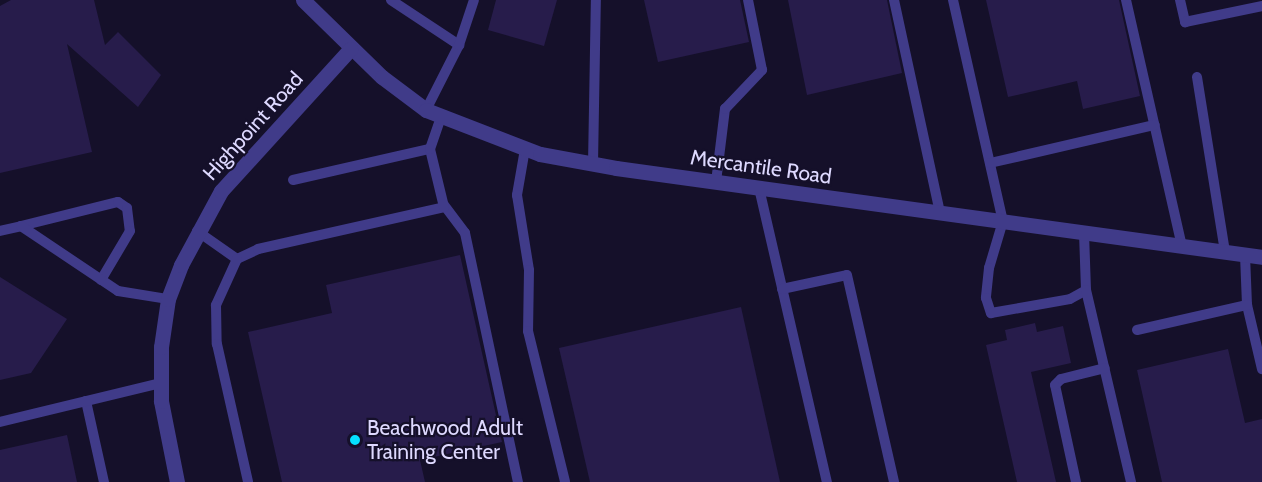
<!DOCTYPE html>
<style>
body{margin:0}
#map{position:relative;width:1262px;height:482px;overflow:hidden;background:#15102a;font-family:Cabin,sans-serif}
div>[style]{position:absolute}
[style*='--x']{left:calc(var(--x)*1px);top:calc(var(--y)*1px);width:calc(var(--w)*1px);rotate:calc(var(--a)*1deg)}
.building>*{inset:0;background:#271c4b}
.lane>*{height:10px;margin:-5px;padding:0 5px;transform-origin:5px;border-radius:5px;background:#403b89}
.street>*{height:15px;margin:-7.5px;padding:0 7.5px;transform-origin:7.5px;border-radius:7.5px;background:#403b89}
.dots>*{width:16px;height:16px;translate:-50% -50%;box-sizing:border-box;border:3px solid #15102a;border-radius:50%}
span{translate:-50% -50%;white-space:nowrap;text-align:center;line-height:1.15;-webkit-text-stroke:4.5px #15102a;paint-order:stroke}
.street-label{font-size:21px;color:#ded9ff}
.poi-label{font-size:21px;color:#ded9ff}
.left{translate:0 -50%;text-align:left}
</style>
<div id="map">
<div class="building">
<div style="clip-path:polygon(11px 0,94px 0,105px 45px,118px 32px,161px 75px,138px 107px,67px 44px,92px 152px,0 173px,0 6px)"></div>
<div style="clip-path:polygon(496px 0,557px 0,544px 46px,488px 30px)"></div>
<div style="clip-path:polygon(644px 0,740px 0,749px 42px,658px 62px)"></div>
<div style="clip-path:polygon(788px 0,887px 0,902px 73px,807px 95px)"></div>
<div style="clip-path:polygon(986px 0,1119px 0,1140px 96px,1083px 109px,1077px 81px,1008px 97px)"></div>
<div style="clip-path:polygon(460px 255px,502px 442px,420px 460px,425px 482px,282px 482px,248px 332px,332px 313px,326px 285px)"></div>
<div style="clip-path:polygon(0 277px,67px 319px,31px 373px,0 380px)"></div>
<div style="clip-path:polygon(741px 307px,780px 482px,590px 482px,559px 348px)"></div>
<div style="clip-path:polygon(1035px 323px,1037px 332px,1063px 326px,1071px 363px,1031px 372px,1056px 482px,1017px 482px,986px 345px,1007px 340px,1005px 330px)"></div>
<div style="clip-path:polygon(1228px 349px,1245px 423px,1262px 419px,1262px 482px,1162px 482px,1137px 370px)"></div>
<div style="clip-path:polygon(67px 435px,77px 482px,0 482px,0 450px)"></div>
</div>
<div class="lane">
<div style="--x:391;--y:0;--w:82;--a:33.5"></div>
<div style="--x:459;--y:45;--w:73;--a:116.9"></div>
<div style="--x:894;--y:0;--w:217;--a:77.8"></div>
<div style="--x:953;--y:0;--w:227;--a:77.3"></div>
<div style="--x:1003;--y:221;--w:49;--a:106.6"></div>
<div style="--x:989;--y:268;--w:30;--a:96"></div>
<div style="--x:986;--y:298;--w:16;--a:72"></div>
<div style="--x:991;--y:313;--w:80;--a:-10"></div>
<div style="--x:1070;--y:299;--w:18;--a:-29"></div>
<div style="--x:1086;--y:290;--w:58;--a:-92"></div>
<div style="--x:1126;--y:0;--w:252;--a:77.2"></div>
<div style="--x:1180;--y:0;--w:23;--a:77"></div>
<div style="--x:1185;--y:22;--w:79;--a:-11.7"></div>
<div style="--x:459;--y:45;--w:47;--a:-71.6"></div>
<div style="--x:1197;--y:77;--w:177;--a:80.9"></div>
<div style="--x:525;--y:149;--w:47;--a:99.9"></div>
<div style="--x:517;--y:195;--w:76;--a:80.9"></div>
<div style="--x:529;--y:270;--w:61;--a:90.9"></div>
<div style="--x:528;--y:331;--w:155;--a:76.2"></div>
<div style="--x:990;--y:163;--w:169;--a:-13"></div>
<div style="--x:593;--y:164;--w:164;--a:-89"></div>
<div style="--x:293;--y:180;--w:140;--a:-12.8"></div>
<div style="--x:716;--y:182;--w:74;--a:-83"></div>
<div style="--x:725;--y:109;--w:54;--a:-46.5"></div>
<div style="--x:762;--y:70;--w:71;--a:-101.3"></div>
<div style="--x:759;--y:188;--w:302;--a:77"></div>
<div style="--x:444;--y:205;--w:35;--a:53"></div>
<div style="--x:465;--y:233;--w:255;--a:78"></div>
<div style="--x:21;--y:226;--w:100;--a:-13.9"></div>
<div style="--x:118;--y:202;--w:11;--a:34"></div>
<div style="--x:127;--y:208;--w:23;--a:83"></div>
<div style="--x:130;--y:231;--w:57;--a:120.6"></div>
<div style="--x:0;--y:231;--w:22;--a:-13"></div>
<div style="--x:21;--y:226;--w:117;--a:33.8"></div>
<div style="--x:118;--y:291;--w:51;--a:9.1"></div>
<div style="--x:197;--y:231;--w:49;--a:35"></div>
<div style="--x:237;--y:259;--w:23;--a:-25"></div>
<div style="--x:258;--y:249;--w:191;--a:-12.7"></div>
<div style="--x:444;--y:207;--w:60;--a:-103.6"></div>
<div style="--x:430;--y:149;--w:34;--a:-71"></div>
<div style="--x:1245;--y:255;--w:50;--a:87.7"></div>
<div style="--x:1247;--y:305;--w:66;--a:76.8"></div>
<div style="--x:237;--y:259;--w:51;--a:114.5"></div>
<div style="--x:216;--y:305;--w:39;--a:89"></div>
<div style="--x:217;--y:344;--w:141;--a:77.3"></div>
<div style="--x:782;--y:289;--w:66;--a:-12.2"></div>
<div style="--x:847;--y:275;--w:212;--a:77.2"></div>
<div style="--x:1086;--y:290;--w:197;--a:76.8"></div>
<div style="--x:1137;--y:330;--w:113;--a:-12.8"></div>
<div style="--x:86;--y:401;--w:83;--a:77.5"></div>
<div style="--x:0;--y:422;--w:166;--a:-13.6"></div>
<div style="--x:1076;--y:482;--w:99;--a:-102.2"></div>
<div style="--x:1055;--y:385;--w:8;--a:-45"></div>
<div style="--x:1061;--y:379;--w:45;--a:-14"></div>
</div>
<div class="street">
<div style="--x:303;--y:0;--w:110;--a:44.3"></div>
<div style="--x:382;--y:77;--w:55;--a:36.9"></div>
<div style="--x:426;--y:110;--w:122;--a:21.1"></div>
<div style="--x:540;--y:154;--w:77;--a:10.4"></div>
<div style="--x:616;--y:168;--w:652;--a:7.84"></div>
<div style="--x:177;--y:482;--w:83;--a:-101.2"></div>
<div style="--x:161;--y:401;--w:54;--a:-90"></div>
<div style="--x:161;--y:347;--w:49;--a:-81.7"></div>
<div style="--x:168;--y:299;--w:36;--a:-69"></div>
<div style="--x:181;--y:265;--w:84;--a:-61.6"></div>
<div style="--x:221;--y:191;--w:192;--a:-47.7"></div>
</div>
<div class="dots">
<div style="left:355px;top:440px;background:#05e0ff"></div>
</div>
<div class="street-label">
<span style="left:253px;top:126px;rotate:-48deg">Highpoint Road</span>
<span style="left:761px;top:167px;rotate:8deg">Mercantile Road</span>
</div>
<div class="poi-label">
<span class="left" style="left:367px;top:440px">Beachwood Adult<br>Training Center</span>
</div>
</div>
